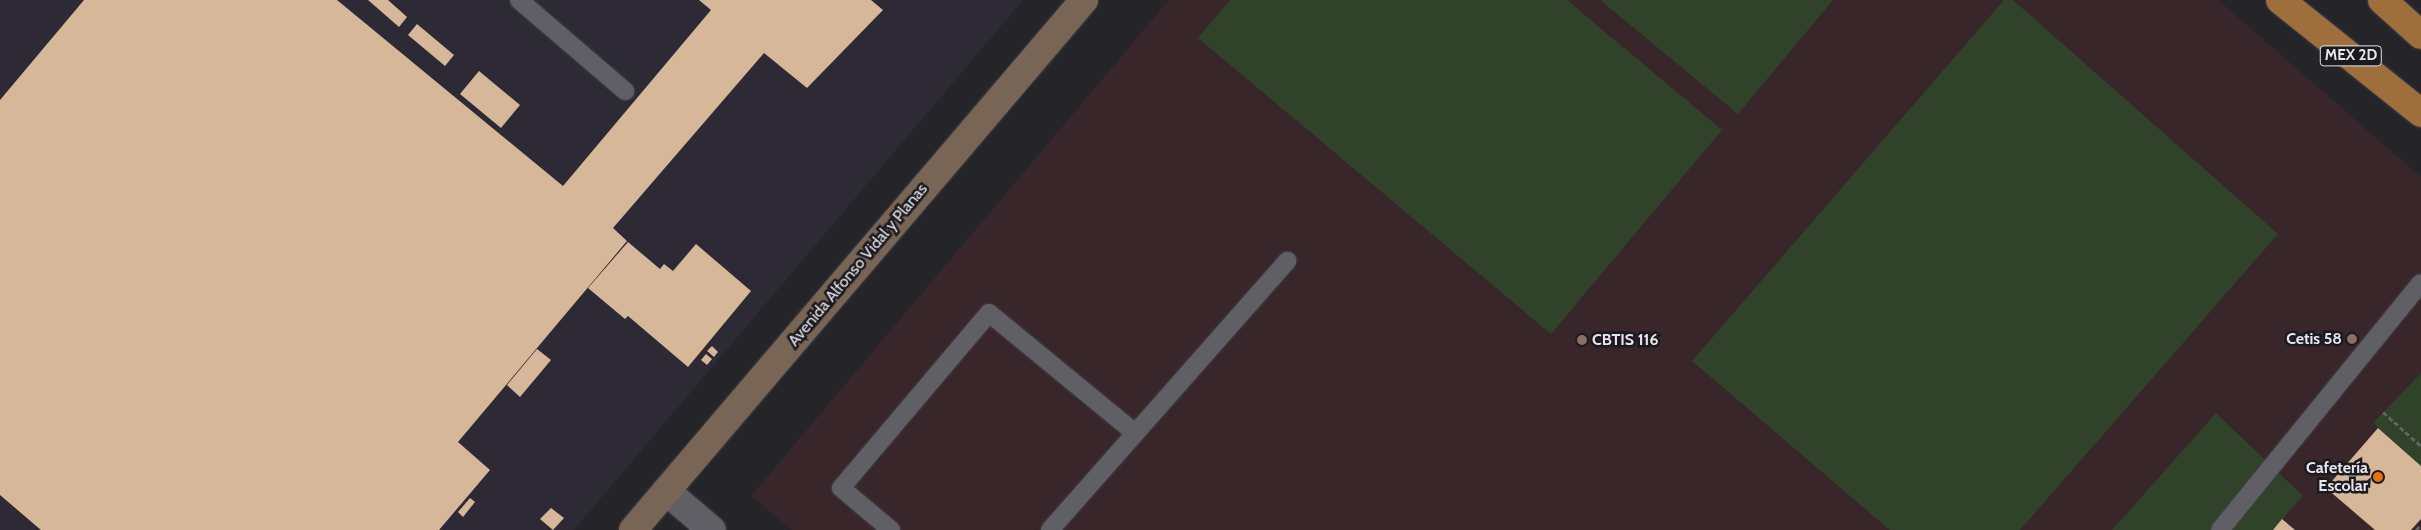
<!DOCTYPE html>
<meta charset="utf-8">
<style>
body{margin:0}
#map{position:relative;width:2421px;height:530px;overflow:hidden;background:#252429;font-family:Cabin,sans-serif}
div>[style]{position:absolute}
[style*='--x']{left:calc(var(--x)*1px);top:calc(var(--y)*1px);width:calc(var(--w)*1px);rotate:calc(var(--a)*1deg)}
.built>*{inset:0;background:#2d2a36}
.education>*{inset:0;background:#39262a}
.green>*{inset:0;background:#31422a}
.building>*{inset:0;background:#d6b799}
.path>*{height:3px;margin-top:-1.5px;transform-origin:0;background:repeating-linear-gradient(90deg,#626166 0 5px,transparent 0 7.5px)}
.roads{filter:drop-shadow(0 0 1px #424146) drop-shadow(0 0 1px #424146)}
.service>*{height:18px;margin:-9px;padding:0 9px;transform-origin:9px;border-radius:9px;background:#615f66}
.tertiary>*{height:28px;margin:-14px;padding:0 14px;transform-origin:14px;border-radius:14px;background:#615f66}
.secondary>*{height:28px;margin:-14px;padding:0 14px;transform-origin:14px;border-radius:14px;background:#786556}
.trunk>*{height:28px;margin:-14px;padding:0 14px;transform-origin:14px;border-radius:14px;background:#9e6f3c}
.dots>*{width:14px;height:14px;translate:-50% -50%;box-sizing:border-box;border:2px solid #1c1a20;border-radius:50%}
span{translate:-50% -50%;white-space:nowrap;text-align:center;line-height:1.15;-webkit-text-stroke:5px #1c1a20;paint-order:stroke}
.shield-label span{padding:1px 4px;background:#1c1a20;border:1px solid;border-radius:4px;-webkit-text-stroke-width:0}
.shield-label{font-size:15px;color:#e7e6ea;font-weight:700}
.street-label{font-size:16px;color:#e7e6ea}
.poi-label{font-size:16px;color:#e7e6ea;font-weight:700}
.right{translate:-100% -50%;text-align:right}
.left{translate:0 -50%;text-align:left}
</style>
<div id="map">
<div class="built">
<div style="clip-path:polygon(0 0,1023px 0,574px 530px,0 530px)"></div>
</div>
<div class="education">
<div style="clip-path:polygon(1169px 0,2218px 0,2421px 177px,2421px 530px,792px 530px,751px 496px)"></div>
</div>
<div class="green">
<div style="clip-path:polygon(1230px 0,1567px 0,1722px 130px,1551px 334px,1198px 38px)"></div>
<div style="clip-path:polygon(1600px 0,1833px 0,1738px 114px)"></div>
<div style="clip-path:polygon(2004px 0,2013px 0,2278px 234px,2020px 530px,1890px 530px,1692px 361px)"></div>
<div style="clip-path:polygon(2421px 373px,2421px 466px,2373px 423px)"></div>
<div style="clip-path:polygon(2216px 413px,2303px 496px,2273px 530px,2112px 530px)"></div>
</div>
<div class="building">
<div style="clip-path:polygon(84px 0,337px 0,563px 186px,711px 10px,699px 0,871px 0,883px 10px,807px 88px,764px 53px,613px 228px,627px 241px,458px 442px,490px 470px,439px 530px,41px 530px,0 495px,0 100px)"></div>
<div style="clip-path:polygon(368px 0,388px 0,407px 17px,399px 27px)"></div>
<div style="clip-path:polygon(417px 24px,454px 55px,445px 66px,408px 35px)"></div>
<div style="clip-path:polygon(479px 71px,520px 105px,501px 128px,460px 94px)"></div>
<div style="clip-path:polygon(628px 242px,660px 269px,664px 264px,673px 271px,696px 244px,751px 291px,688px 367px,628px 316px,625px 319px,588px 288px)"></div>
<div style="clip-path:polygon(712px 346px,718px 352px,714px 357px,707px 351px)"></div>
<div style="clip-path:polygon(537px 349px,551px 360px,520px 397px,507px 385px)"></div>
<div style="clip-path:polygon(706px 354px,712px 359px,707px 365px,701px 360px)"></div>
<div style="clip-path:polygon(2378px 428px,2421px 466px,2421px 519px,2411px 530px,2375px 530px,2326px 488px)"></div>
<div style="clip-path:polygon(470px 498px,475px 502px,463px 517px,458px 512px)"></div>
<div style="clip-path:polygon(551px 508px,564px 518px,553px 530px,540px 519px)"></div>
<div style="clip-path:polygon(2282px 519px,2295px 530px,2273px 530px)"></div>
</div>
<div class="path">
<div style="--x:2383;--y:412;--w:51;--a:41.8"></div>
<div style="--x:2416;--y:530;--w:7;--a:-45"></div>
</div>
<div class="roads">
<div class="service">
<div style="--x:519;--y:0;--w:140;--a:40.6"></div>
<div style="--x:891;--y:530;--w:65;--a:-140"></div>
<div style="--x:841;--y:488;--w:229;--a:-49.8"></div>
<div style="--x:989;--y:313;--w:189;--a:39.4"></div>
<div style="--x:1050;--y:530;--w:359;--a:-48.6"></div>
<div style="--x:2220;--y:530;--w:318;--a:-50.9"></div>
</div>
<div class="tertiary">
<div style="--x:666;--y:491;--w:60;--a:40.3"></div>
</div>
<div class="secondary">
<div style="--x:633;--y:530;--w:696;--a:-49.6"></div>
</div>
<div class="trunk">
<div style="--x:2280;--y:0;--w:181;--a:38.7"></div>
<div style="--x:2382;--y:0;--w:52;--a:41.9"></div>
</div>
</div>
<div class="dots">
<div style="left:2352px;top:339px;background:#8d6e63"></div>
<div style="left:1582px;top:340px;background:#8d6e63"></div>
<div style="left:2378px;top:477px;background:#e8710a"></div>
</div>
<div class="shield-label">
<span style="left:2351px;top:56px">MEX 2D</span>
</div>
<div class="street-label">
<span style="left:858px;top:265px;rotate:-50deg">Avenida Alfonso Vidal y Planas</span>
</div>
<div class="poi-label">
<span class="right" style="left:2342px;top:339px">Cetis 58</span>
<span class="left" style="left:1592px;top:340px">CBTIS 116</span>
<span class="right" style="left:2368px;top:477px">Cafetería<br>Escolar</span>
</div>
</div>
